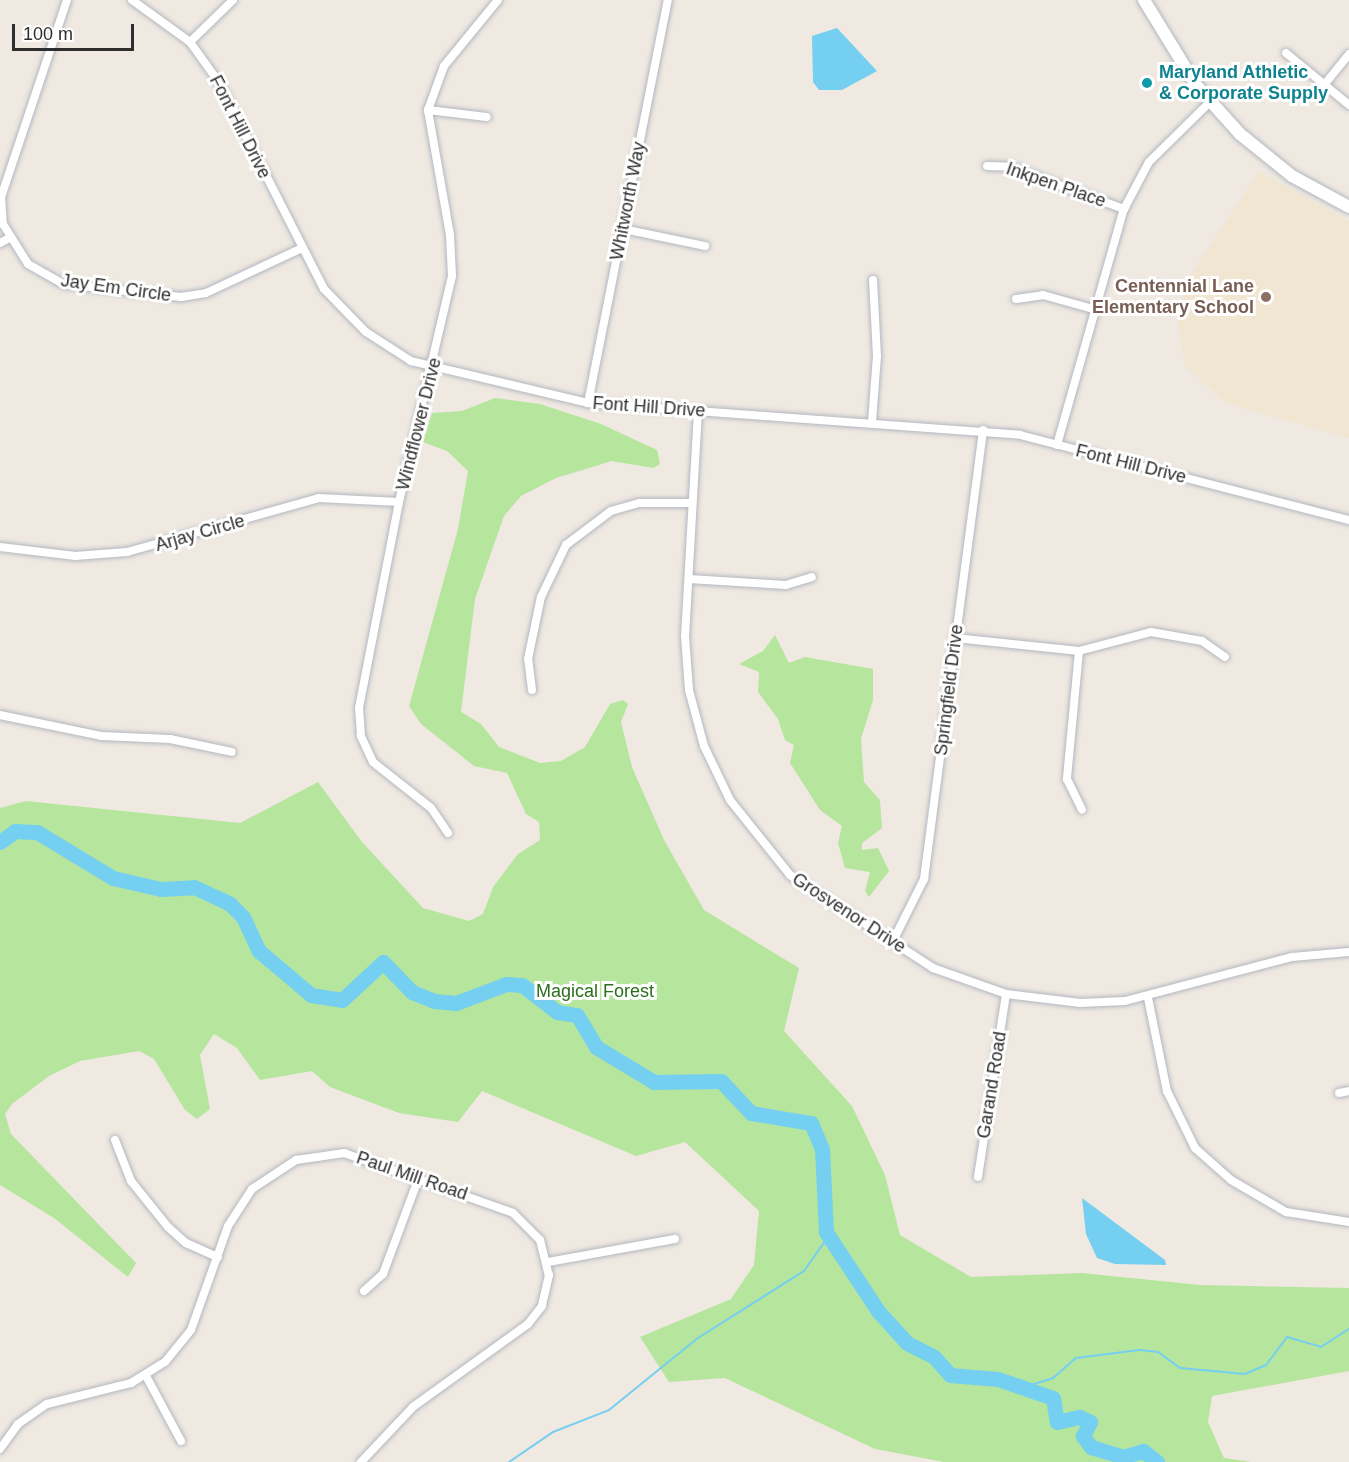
<!DOCTYPE html>
<style>
body{margin:0}
#map{position:relative;width:1349px;height:1462px;overflow:hidden;background:#efe9e1;font-family:Helvetica,sans-serif}
div>[style]{position:absolute}
[style*='--x']{left:calc(var(--x)*1px);top:calc(var(--y)*1px);width:calc(var(--w)*1px);rotate:calc(var(--a)*1deg)}
.education>*{inset:0;background:#f0e6d1}
.green>*{inset:0;background:#b6e59e}
.water>*{inset:0;background:#75cff0}
.stream>*{height:2px;margin:-1px;padding:0 1px;transform-origin:1px;border-radius:1px;background:#75cff0}
.river>*{height:15px;margin:-7.5px;padding:0 7.5px;transform-origin:7.5px;border-radius:7.5px;background:#75cff0}
.roads{filter:drop-shadow(0 0 2px #b4b7c1) drop-shadow(0 0 2px #b4b7c1)}
.street>*{height:8px;margin:-4px;padding:0 4px;transform-origin:4px;border-radius:4px;background:#fff}
.secondary>*{height:12px;margin:-6px;padding:0 6px;transform-origin:6px;border-radius:6px;background:#fff}
.dots>*{width:16px;height:16px;translate:-50% -50%;box-sizing:border-box;border:3px solid #fff;border-radius:50%}
span{translate:-50% -50%;white-space:nowrap;text-align:center;line-height:1.15;-webkit-text-stroke:6px #fff;paint-order:stroke}
.culture-label{font-size:18px;color:#0d838f;font-weight:700}
.left{translate:0 -50%;text-align:left}
.street-label{font-size:18px;color:#2e2e2e}
.education-label{font-size:18px;color:#785e54;font-weight:700}
.right{translate:-100% -50%;text-align:right}
.park-label{font-size:18px;color:#2c6e1b}
.scale{position:absolute;left:12px;top:24px;width:122px;height:27px;box-sizing:border-box;border:3px solid #2e2e2e;border-top:0;padding-left:8px;font-size:18px;line-height:21px;white-space:nowrap;color:#2e2e2e;-webkit-text-stroke:4px #fff;paint-order:stroke}
</style>
<div id="map">
<div class="education">
<div style="clip-path:polygon(1259px 172px,1349px 221px,1349px 438px,1225px 403px,1185px 366px,1177px 316px,1188px 279px)"></div>
</div>
<div class="green">
<div style="clip-path:polygon(495px 398px,540px 404px,601px 424px,657px 450px,660px 464px,653px 468px,612px 461px,556px 478px,521px 496px,504px 516px,475px 599px,461px 712px,481px 724px,499px 747px,540px 763px,561px 761px,585px 747px,610px 704px,623px 700px,628px 704px,621px 722px,632px 767px,664px 840px,704px 910px,799px 968px,784px 1031px,852px 1106px,885px 1175px,900px 1235px,971px 1277px,1082px 1273px,1200px 1285px,1349px 1288px,1349px 1371px,1212px 1396px,1208px 1422px,1224px 1458px,1251px 1462px,944px 1462px,875px 1449px,725px 1378px,669px 1382px,640px 1337px,731px 1299px,754px 1265px,759px 1211px,685px 1142px,636px 1156px,482px 1091px,458px 1122px,399px 1113px,330px 1087px,312px 1071px,260px 1080px,237px 1048px,214px 1034px,200px 1055px,210px 1109px,197px 1119px,185px 1110px,154px 1059px,139px 1051px,80px 1061px,49px 1076px,12px 1104px,5px 1114px,11px 1134px,136px 1263px,128px 1277px,54px 1218px,0 1185px,0 808px,26px 801px,240px 823px,318px 782px,362px 842px,423px 908px,469px 921px,483px 914px,493px 887px,518px 854px,540px 840px,539px 822px,526px 814px,507px 773px,474px 766px,421px 724px,409px 706px,458px 529px,468px 471px,447px 451px,423px 442px,432px 413px,462px 411px)"></div>
<div style="clip-path:polygon(775px 635px,789px 663px,805px 657px,873px 669px,873px 700px,861px 739px,864px 782px,880px 800px,882px 828px,862px 843px,862px 850px,878px 848px,889px 871px,869px 897px,865px 891px,870px 872px,845px 868px,838px 843px,842px 826px,820px 810px,790px 763px,794px 745px,785px 740px,778px 719px,758px 692px,759px 672px,739px 664px,763px 651px)"></div>
</div>
<div class="water">
<div style="clip-path:polygon(837px 28px,877px 71px,842px 90px,819px 90px,813px 82px,812px 36px)"></div>
<div style="clip-path:polygon(1082px 1198px,1165px 1260px,1166px 1265px,1115px 1264px,1097px 1258px,1086px 1234px)"></div>
</div>
<div class="stream">
<div style="--x:1021;--y:1388;--w:34;--a:-17"></div>
<div style="--x:1053;--y:1378;--w:30;--a:-41"></div>
<div style="--x:1076;--y:1358;--w:64;--a:-7.1"></div>
<div style="--x:1140;--y:1350;--w:18;--a:6"></div>
<div style="--x:1158;--y:1352;--w:27;--a:36"></div>
<div style="--x:1180;--y:1368;--w:65;--a:5.3"></div>
<div style="--x:1245;--y:1374;--w:23;--a:-23"></div>
<div style="--x:1266;--y:1365;--w:35;--a:-53"></div>
<div style="--x:1287;--y:1337;--w:35;--a:16"></div>
<div style="--x:1321;--y:1347;--w:33;--a:-33"></div>
<div style="--x:509;--y:1462;--w:53;--a:-34.3"></div>
<div style="--x:553;--y:1432;--w:60;--a:-21.4"></div>
<div style="--x:609;--y:1410;--w:114;--a:-39"></div>
<div style="--x:698;--y:1338;--w:125;--a:-32.3"></div>
<div style="--x:804;--y:1271;--w:42;--a:-54.8"></div>
</div>
<div class="river">
<div style="--x:0;--y:842;--w:19;--a:-36"></div>
<div style="--x:15;--y:831;--w:22;--a:3"></div>
<div style="--x:37;--y:832;--w:89;--a:31.2"></div>
<div style="--x:113;--y:878;--w:49;--a:12.9"></div>
<div style="--x:161;--y:889;--w:33;--a:-3"></div>
<div style="--x:194;--y:887;--w:40;--a:25"></div>
<div style="--x:230;--y:904;--w:18;--a:45"></div>
<div style="--x:243;--y:917;--w:38;--a:65"></div>
<div style="--x:259;--y:951;--w:68;--a:40.2"></div>
<div style="--x:311;--y:995;--w:31;--a:9"></div>
<div style="--x:342;--y:1000;--w:56;--a:-42.8"></div>
<div style="--x:383;--y:962;--w:42;--a:46"></div>
<div style="--x:412;--y:992;--w:24;--a:22"></div>
<div style="--x:434;--y:1001;--w:22;--a:5"></div>
<div style="--x:456;--y:1003;--w:53;--a:-20.8"></div>
<div style="--x:506;--y:984;--w:16;--a:4"></div>
<div style="--x:522;--y:985;--w:44;--a:37.6"></div>
<div style="--x:557;--y:1012;--w:20;--a:9"></div>
<div style="--x:577;--y:1015;--w:37;--a:59"></div>
<div style="--x:596;--y:1047;--w:68;--a:31.1"></div>
<div style="--x:654;--y:1082;--w:67;--a:-0.9"></div>
<div style="--x:721;--y:1081;--w:44;--a:46.8"></div>
<div style="--x:751;--y:1113;--w:61;--a:9.5"></div>
<div style="--x:811;--y:1123;--w:28;--a:67"></div>
<div style="--x:822;--y:1149;--w:83;--a:87.2"></div>
<div style="--x:826;--y:1232;--w:95;--a:56.6"></div>
<div style="--x:878;--y:1311;--w:43;--a:47.8"></div>
<div style="--x:907;--y:1343;--w:30;--a:27"></div>
<div style="--x:934;--y:1357;--w:24;--a:48"></div>
<div style="--x:950;--y:1375;--w:48;--a:4.8"></div>
<div style="--x:998;--y:1379;--w:58;--a:19.1"></div>
<div style="--x:1053;--y:1398;--w:24;--a:81"></div>
<div style="--x:1057;--y:1422;--w:23;--a:-13"></div>
<div style="--x:1079;--y:1417;--w:12;--a:24"></div>
<div style="--x:1090;--y:1422;--w:16;--a:117"></div>
<div style="--x:1083;--y:1436;--w:14;--a:54"></div>
<div style="--x:1091;--y:1447;--w:34;--a:17"></div>
<div style="--x:1123;--y:1457;--w:21;--a:-17"></div>
<div style="--x:1143;--y:1451;--w:18;--a:38"></div>
</div>
<div class="roads">
<div class="street">
<div style="--x:67;--y:0;--w:208;--a:108.5"></div>
<div style="--x:1;--y:197;--w:27;--a:86"></div>
<div style="--x:3;--y:224;--w:47;--a:58"></div>
<div style="--x:28;--y:264;--w:40;--a:29.7"></div>
<div style="--x:63;--y:284;--w:119;--a:6.3"></div>
<div style="--x:181;--y:297;--w:25;--a:-9"></div>
<div style="--x:206;--y:293;--w:104;--a:-25.1"></div>
<div style="--x:132;--y:0;--w:72;--a:35.9"></div>
<div style="--x:190;--y:42;--w:48;--a:54.3"></div>
<div style="--x:218;--y:81;--w:233;--a:63"></div>
<div style="--x:324;--y:289;--w:60;--a:45.7"></div>
<div style="--x:366;--y:332;--w:54;--a:32.8"></div>
<div style="--x:411;--y:361;--w:182;--a:13.3"></div>
<div style="--x:588;--y:403;--w:433;--a:4.2"></div>
<div style="--x:1020;--y:435;--w:340;--a:14.5"></div>
<div style="--x:190;--y:42;--w:60;--a:-44.3"></div>
<div style="--x:1286;--y:53;--w:82;--a:39.5"></div>
<div style="--x:1324;--y:85;--w:40;--a:-51"></div>
<div style="--x:428;--y:110;--w:59;--a:6.8"></div>
<div style="--x:987;--y:166;--w:24;--a:2"></div>
<div style="--x:1011;--y:167;--w:121;--a:20.4"></div>
<div style="--x:623;--y:229;--w:84;--a:11.7"></div>
<div style="--x:0;--y:243;--w:10;--a:-29"></div>
<div style="--x:1016;--y:299;--w:27;--a:-8"></div>
<div style="--x:1043;--y:295;--w:52;--a:15.6"></div>
<div style="--x:588;--y:403;--w:411;--a:-78.8"></div>
<div style="--x:698;--y:411;--w:225;--a:93.3"></div>
<div style="--x:685;--y:636;--w:54;--a:85.8"></div>
<div style="--x:689;--y:690;--w:58;--a:75"></div>
<div style="--x:704;--y:746;--w:60;--a:64.3"></div>
<div style="--x:730;--y:800;--w:96;--a:51.3"></div>
<div style="--x:790;--y:875;--w:171;--a:33"></div>
<div style="--x:933;--y:968;--w:77;--a:19.6"></div>
<div style="--x:1006;--y:994;--w:75;--a:6.9"></div>
<div style="--x:1080;--y:1003;--w:45;--a:-2.5"></div>
<div style="--x:1125;--y:1001;--w:173;--a:-14.8"></div>
<div style="--x:1292;--y:957;--w:57;--a:-5"></div>
<div style="--x:872;--y:422;--w:66;--a:-85.7"></div>
<div style="--x:877;--y:356;--w:76;--a:-93"></div>
<div style="--x:1057;--y:445;--w:245;--a:-74.2"></div>
<div style="--x:1124;--y:209;--w:53;--a:-62"></div>
<div style="--x:1149;--y:162;--w:86;--a:-44.5"></div>
<div style="--x:0;--y:547;--w:76;--a:6.8"></div>
<div style="--x:75;--y:556;--w:52;--a:-4.4"></div>
<div style="--x:127;--y:552;--w:199;--a:-15.7"></div>
<div style="--x:319;--y:498;--w:80;--a:2.9"></div>
<div style="--x:689;--y:579;--w:97;--a:3.5"></div>
<div style="--x:786;--y:585;--w:27;--a:-17"></div>
<div style="--x:955;--y:638;--w:125;--a:6"></div>
<div style="--x:1079;--y:651;--w:74;--a:-14.8"></div>
<div style="--x:1151;--y:632;--w:52;--a:10"></div>
<div style="--x:1202;--y:641;--w:28;--a:35"></div>
<div style="--x:1079;--y:651;--w:129;--a:95.4"></div>
<div style="--x:1067;--y:779;--w:34;--a:64"></div>
<div style="--x:532;--y:690;--w:31;--a:-97"></div>
<div style="--x:528;--y:659;--w:63;--a:-78.2"></div>
<div style="--x:541;--y:597;--w:58;--a:-64.3"></div>
<div style="--x:566;--y:545;--w:56;--a:-37.1"></div>
<div style="--x:611;--y:511;--w:29;--a:-16"></div>
<div style="--x:639;--y:503;--w:53;--a:0"></div>
<div style="--x:0;--y:715;--w:103;--a:11.7"></div>
<div style="--x:101;--y:736;--w:69;--a:2.5"></div>
<div style="--x:170;--y:739;--w:63;--a:11.8"></div>
<div style="--x:448;--y:833;--w:30;--a:-124"></div>
<div style="--x:431;--y:808;--w:74;--a:-141.6"></div>
<div style="--x:373;--y:762;--w:29;--a:-115"></div>
<div style="--x:361;--y:736;--w:28;--a:-94"></div>
<div style="--x:359;--y:708;--w:210;--a:-79"></div>
<div style="--x:399;--y:502;--w:232;--a:-76.8"></div>
<div style="--x:452;--y:276;--w:41;--a:-92.8"></div>
<div style="--x:450;--y:235;--w:127;--a:-100"></div>
<div style="--x:428;--y:110;--w:47;--a:-70"></div>
<div style="--x:444;--y:66;--w:85;--a:-50.7"></div>
<div style="--x:892;--y:943;--w:72;--a:-63.4"></div>
<div style="--x:924;--y:879;--w:453;--a:-82.5"></div>
<div style="--x:1148;--y:998;--w:95;--a:78.5"></div>
<div style="--x:1167;--y:1091;--w:64;--a:63.8"></div>
<div style="--x:1195;--y:1148;--w:48;--a:41.6"></div>
<div style="--x:1231;--y:1180;--w:64;--a:30.2"></div>
<div style="--x:1286;--y:1212;--w:64;--a:9"></div>
<div style="--x:1339;--y:1093;--w:10;--a:-11"></div>
<div style="--x:115;--y:1140;--w:44;--a:68.7"></div>
<div style="--x:131;--y:1181;--w:59;--a:51.2"></div>
<div style="--x:168;--y:1227;--w:24;--a:42"></div>
<div style="--x:186;--y:1243;--w:35;--a:24"></div>
<div style="--x:978;--y:1177;--w:185;--a:-81.3"></div>
<div style="--x:548;--y:1262;--w:129;--a:-10.3"></div>
<div style="--x:364;--y:1291;--w:25;--a:-42"></div>
<div style="--x:383;--y:1274;--w:103;--a:-69.6"></div>
<div style="--x:146;--y:1376;--w:74;--a:61.7"></div>
<div style="--x:0;--y:1449;--w:31;--a:-54"></div>
<div style="--x:18;--y:1424;--w:35;--a:-35"></div>
<div style="--x:47;--y:1404;--w:87;--a:-14"></div>
<div style="--x:131;--y:1383;--w:40;--a:-32"></div>
<div style="--x:165;--y:1362;--w:41;--a:-50.9"></div>
<div style="--x:191;--y:1330;--w:110;--a:-70.4"></div>
<div style="--x:228;--y:1226;--w:44;--a:-57"></div>
<div style="--x:252;--y:1189;--w:53;--a:-33.4"></div>
<div style="--x:296;--y:1160;--w:49;--a:-8.3"></div>
<div style="--x:344;--y:1153;--w:179;--a:19.5"></div>
<div style="--x:513;--y:1213;--w:38;--a:45"></div>
<div style="--x:540;--y:1240;--w:36;--a:76"></div>
<div style="--x:549;--y:1275;--w:32;--a:103"></div>
<div style="--x:542;--y:1306;--w:23;--a:128"></div>
<div style="--x:528;--y:1324;--w:142;--a:144.2"></div>
<div style="--x:413;--y:1407;--w:76;--a:133.4"></div>
</div>
<div class="secondary">
<div style="--x:1144;--y:0;--w:100;--a:58.5"></div>
<div style="--x:1196;--y:85;--w:66;--a:48.1"></div>
<div style="--x:1240;--y:134;--w:67;--a:38.9"></div>
<div style="--x:1292;--y:176;--w:65;--a:28.5"></div>
</div>
</div>
<div class="dots">
<div style="left:1147px;top:83px;background:#0f9aa8"></div>
<div style="left:1266px;top:297px;background:#8d6e63"></div>
</div>
<div class="culture-label">
<span class="left" style="left:1159px;top:83px">Maryland Athletic<br>&amp; Corporate Supply</span>
</div>
<div class="street-label">
<span style="left:240px;top:127px;rotate:63deg">Font Hill Drive</span>
<span style="left:1056px;top:185px;rotate:19deg">Inkpen Place</span>
<span style="left:628px;top:201px;rotate:-79deg">Whitworth Way</span>
<span style="left:116px;top:288px;rotate:8deg">Jay Em Circle</span>
<span style="left:649px;top:407px;rotate:4deg">Font Hill Drive</span>
<span style="left:419px;top:424px;rotate:-76deg">Windflower Drive</span>
<span style="left:1131px;top:464px;rotate:14deg">Font Hill Drive</span>
<span style="left:200px;top:533px;rotate:-16deg">Arjay Circle</span>
<span style="left:949px;top:690px;rotate:-83deg">Springfield Drive</span>
<span style="left:849px;top:913px;rotate:33deg">Grosvenor Drive</span>
<span style="left:992px;top:1085px;rotate:-81deg">Garand Road</span>
<span style="left:412px;top:1176px;rotate:19deg">Paul Mill Road</span>
</div>
<div class="education-label">
<span class="right" style="left:1254px;top:297px">Centennial Lane<br>Elementary School</span>
</div>
<div class="park-label">
<span style="left:595px;top:991px">Magical Forest</span>
</div>
<div class="scale">100 m</div>
</div>
